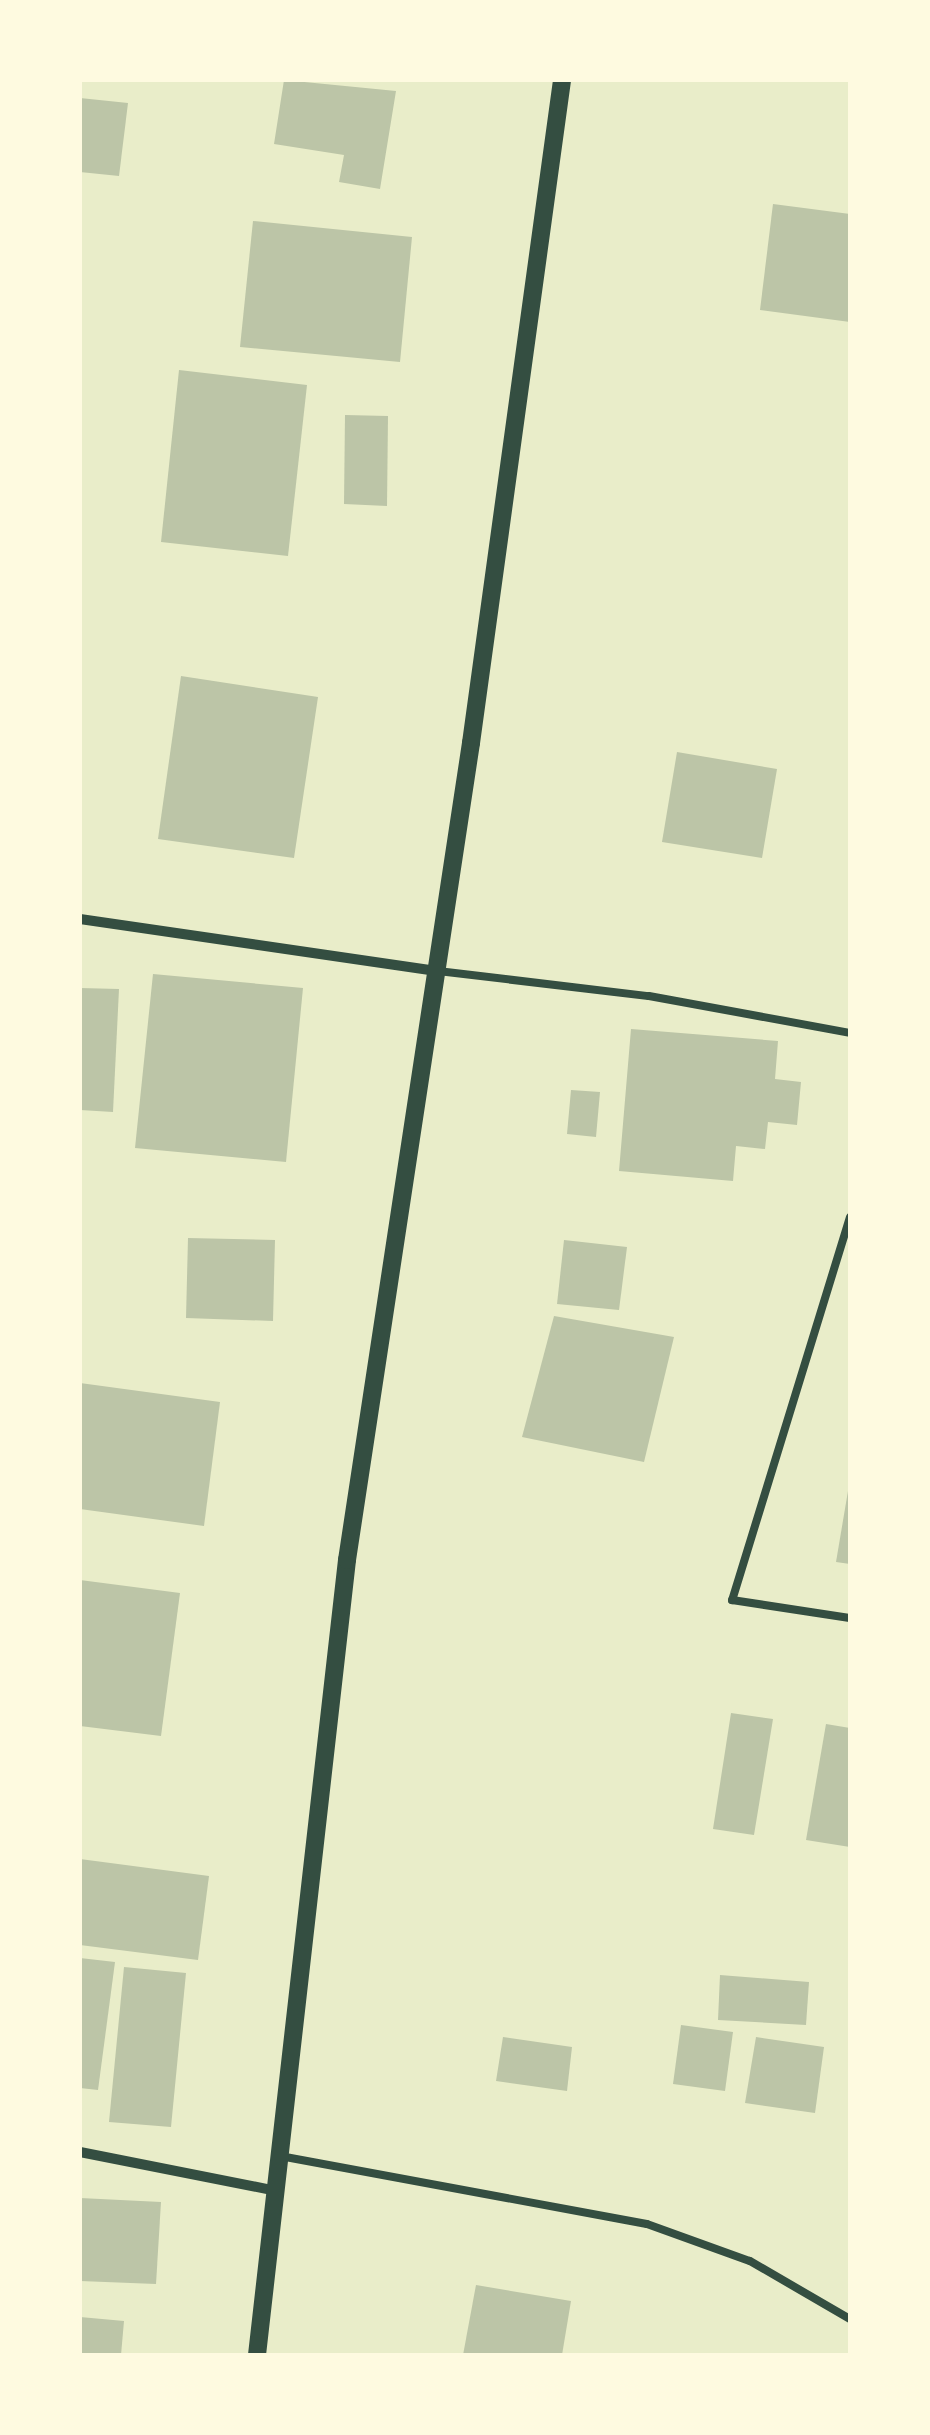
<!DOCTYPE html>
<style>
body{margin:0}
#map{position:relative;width:930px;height:2435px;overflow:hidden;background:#e9edc9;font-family:Arial,sans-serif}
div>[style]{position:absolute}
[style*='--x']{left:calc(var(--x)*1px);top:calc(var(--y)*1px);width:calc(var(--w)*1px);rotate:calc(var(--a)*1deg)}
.building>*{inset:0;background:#bcc5a7}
.service>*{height:8px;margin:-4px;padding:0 4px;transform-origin:4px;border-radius:4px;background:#344e41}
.minor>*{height:10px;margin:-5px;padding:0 5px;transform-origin:5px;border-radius:5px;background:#344e41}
.tertiary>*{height:18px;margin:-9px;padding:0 9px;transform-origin:9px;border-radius:9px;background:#344e41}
span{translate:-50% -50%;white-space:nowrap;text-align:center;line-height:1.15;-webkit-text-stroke:10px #fefae0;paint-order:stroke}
.frame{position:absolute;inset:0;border:82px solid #fefae0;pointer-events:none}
</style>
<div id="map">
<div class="building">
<div style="clip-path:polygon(284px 80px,396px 91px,380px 189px,339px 182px,344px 155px,274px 144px)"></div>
<div style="clip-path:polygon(80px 98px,128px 103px,119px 176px,80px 172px)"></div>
<div style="clip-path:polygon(773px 204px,850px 214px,850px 322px,760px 310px)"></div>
<div style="clip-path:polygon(253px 221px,412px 237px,400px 362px,240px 347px)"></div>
<div style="clip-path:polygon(179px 370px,307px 385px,288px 556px,161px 542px)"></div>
<div style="clip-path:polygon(345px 415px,388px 416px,387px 506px,344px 504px)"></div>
<div style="clip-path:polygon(181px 676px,318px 697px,294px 858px,158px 839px)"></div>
<div style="clip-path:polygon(677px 752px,777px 769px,762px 858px,662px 842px)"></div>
<div style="clip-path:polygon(153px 974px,303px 988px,286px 1162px,135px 1148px)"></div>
<div style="clip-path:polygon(80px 988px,119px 989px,113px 1112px,80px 1110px)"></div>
<div style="clip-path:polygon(631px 1029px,778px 1041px,775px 1079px,801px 1082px,797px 1125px,768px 1122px,765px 1149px,736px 1146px,733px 1181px,619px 1171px)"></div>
<div style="clip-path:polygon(571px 1090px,600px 1092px,596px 1137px,567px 1134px)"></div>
<div style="clip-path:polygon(188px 1238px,275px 1240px,273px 1321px,186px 1318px)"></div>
<div style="clip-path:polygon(564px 1240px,627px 1247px,619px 1310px,557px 1304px)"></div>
<div style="clip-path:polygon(554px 1316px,674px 1337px,644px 1462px,522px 1437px)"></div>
<div style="clip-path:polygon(80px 1383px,220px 1402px,204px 1526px,80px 1509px)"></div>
<div style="clip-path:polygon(848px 1491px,850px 1491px,850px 1564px,836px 1562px)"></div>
<div style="clip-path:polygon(80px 1580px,180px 1593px,161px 1736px,80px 1726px)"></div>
<div style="clip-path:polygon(731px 1713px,773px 1719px,754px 1835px,713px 1829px)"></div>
<div style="clip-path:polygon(826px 1724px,850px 1728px,850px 1847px,806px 1840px)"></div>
<div style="clip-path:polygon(80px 1859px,209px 1876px,198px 1960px,80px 1945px)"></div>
<div style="clip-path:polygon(80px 1958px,115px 1962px,98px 2090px,80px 2088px)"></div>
<div style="clip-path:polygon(124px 1967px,186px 1973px,171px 2127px,109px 2122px)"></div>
<div style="clip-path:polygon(720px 1975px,809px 1982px,806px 2025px,718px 2020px)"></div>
<div style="clip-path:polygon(681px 2025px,733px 2032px,725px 2091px,673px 2084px)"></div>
<div style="clip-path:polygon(503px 2037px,572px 2047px,567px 2091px,496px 2081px)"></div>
<div style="clip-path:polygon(756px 2037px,824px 2047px,815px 2113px,745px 2103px)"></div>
<div style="clip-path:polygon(80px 2198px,161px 2202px,156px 2284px,80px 2281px)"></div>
<div style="clip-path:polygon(476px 2285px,571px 2301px,562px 2355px,463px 2355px)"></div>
<div style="clip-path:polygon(80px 2317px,124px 2321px,121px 2355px,80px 2355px)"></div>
</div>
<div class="service">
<div style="--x:438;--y:971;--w:212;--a:6.8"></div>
<div style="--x:649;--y:996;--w:204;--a:10.4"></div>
<div style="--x:850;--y:1217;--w:401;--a:107.1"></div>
<div style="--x:732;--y:1600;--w:119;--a:8.7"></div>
<div style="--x:280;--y:2156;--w:373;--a:10.5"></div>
<div style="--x:647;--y:2224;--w:109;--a:19.8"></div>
<div style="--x:750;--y:2261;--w:116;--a:30.1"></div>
</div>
<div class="minor">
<div style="--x:80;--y:919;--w:362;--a:8.3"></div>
<div style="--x:80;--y:2152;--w:201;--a:11.2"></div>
</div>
<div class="tertiary">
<div style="--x:257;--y:2355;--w:800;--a:-83.54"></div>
<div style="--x:347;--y:1560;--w:826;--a:-81.37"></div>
<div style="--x:471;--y:743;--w:669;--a:-82.18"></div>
</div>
<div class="frame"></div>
</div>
